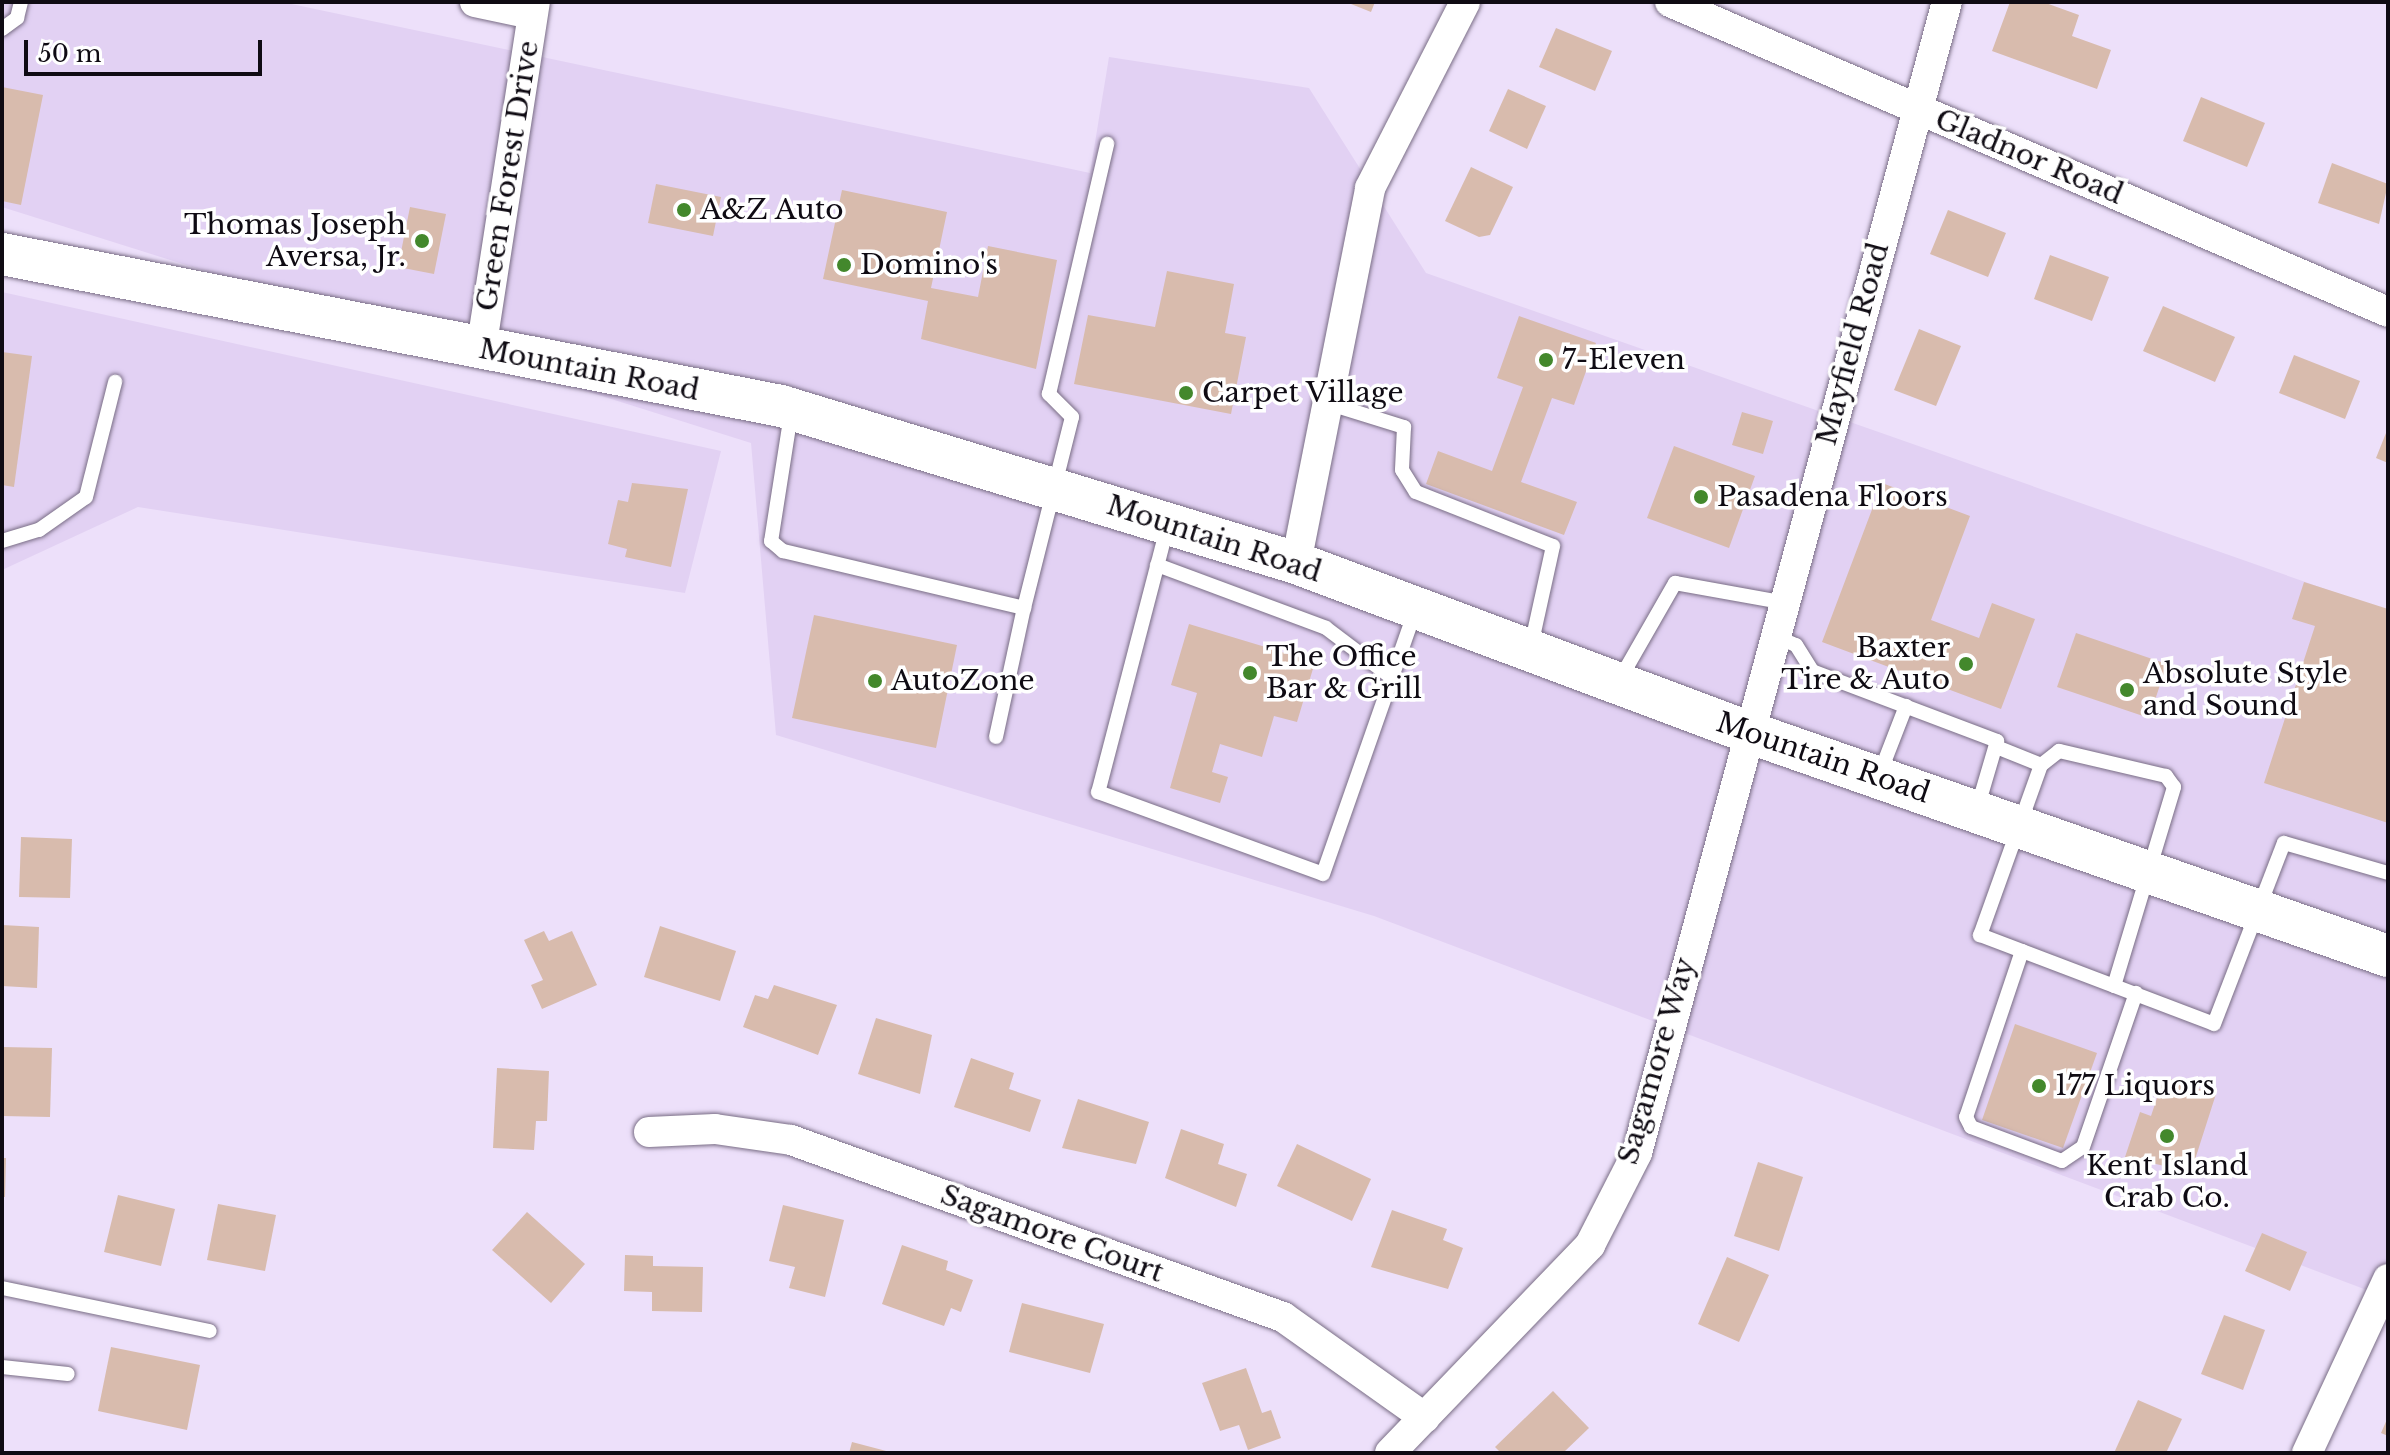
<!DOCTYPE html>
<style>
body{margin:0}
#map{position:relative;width:2390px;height:1455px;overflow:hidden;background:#ede0fa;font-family:"Libre Baskerville",serif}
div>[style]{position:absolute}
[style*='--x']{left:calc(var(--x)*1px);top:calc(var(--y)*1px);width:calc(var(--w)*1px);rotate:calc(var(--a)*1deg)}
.built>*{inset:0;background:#e2d1f3}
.building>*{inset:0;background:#d8bbad}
.roads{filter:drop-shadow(0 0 2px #796d85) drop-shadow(0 0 2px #796d85)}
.service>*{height:14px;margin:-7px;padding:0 7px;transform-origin:7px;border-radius:7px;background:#fff}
.minor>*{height:30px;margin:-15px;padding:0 15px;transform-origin:15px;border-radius:15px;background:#fff}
.secondary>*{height:42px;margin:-21px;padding:0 21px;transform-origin:21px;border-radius:21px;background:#fff}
.dots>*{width:22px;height:22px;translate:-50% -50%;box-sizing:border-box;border:4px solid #fff;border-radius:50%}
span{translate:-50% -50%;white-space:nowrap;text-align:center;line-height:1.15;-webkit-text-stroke:7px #fff;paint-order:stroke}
.street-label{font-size:28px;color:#0f0b13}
.poi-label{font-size:28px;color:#0f0b13}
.left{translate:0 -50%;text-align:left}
.right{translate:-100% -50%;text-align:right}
.frame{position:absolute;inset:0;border:4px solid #0f0b13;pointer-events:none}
.scale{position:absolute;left:24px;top:40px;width:238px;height:36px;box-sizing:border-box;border:4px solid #0f0b13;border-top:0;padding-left:10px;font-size:24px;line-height:28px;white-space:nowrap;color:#0f0b13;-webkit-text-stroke:6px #fff;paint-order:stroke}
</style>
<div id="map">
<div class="built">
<div style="clip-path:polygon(2px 2px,282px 2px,1090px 173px,1109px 57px,1309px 88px,1426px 273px,2388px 611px,2388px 1298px,1374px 916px,776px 735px,751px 443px,2px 207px)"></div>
<div style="clip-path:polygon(2px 292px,721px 451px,685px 593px,138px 507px,2px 570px)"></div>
</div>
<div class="building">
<div style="clip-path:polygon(1346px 2px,1375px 2px,1371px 12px)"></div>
<div style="clip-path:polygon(2010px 2px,2043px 2px,2079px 15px,2072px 36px,2111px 50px,2097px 89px,1992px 51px)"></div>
<div style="clip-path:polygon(1556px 28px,1612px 51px,1595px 91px,1539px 67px)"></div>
<div style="clip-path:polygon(2px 87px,43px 95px,21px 205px,2px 201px)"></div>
<div style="clip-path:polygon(1508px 89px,1546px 106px,1527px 149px,1489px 131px)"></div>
<div style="clip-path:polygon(2201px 97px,2265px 123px,2247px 167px,2183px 141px)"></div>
<div style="clip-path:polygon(2332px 163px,2388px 184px,2379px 224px,2318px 203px)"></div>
<div style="clip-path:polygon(1471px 167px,1513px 187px,1490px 235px,1479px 237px,1445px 221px)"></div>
<div style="clip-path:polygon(656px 184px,721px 197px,713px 236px,648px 223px)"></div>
<div style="clip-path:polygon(842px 190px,947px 212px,931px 288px,978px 297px,988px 246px,1057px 260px,1036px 369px,921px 339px,928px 301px,823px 279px)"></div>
<div style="clip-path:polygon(410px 207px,446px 214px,434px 274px,398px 267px)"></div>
<div style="clip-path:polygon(1948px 210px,2006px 233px,1988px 277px,1930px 254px)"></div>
<div style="clip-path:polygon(2050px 255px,2109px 277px,2092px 321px,2034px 299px)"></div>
<div style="clip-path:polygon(1167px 271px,1234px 284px,1225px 333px,1246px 337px,1231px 414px,1074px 384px,1088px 315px,1155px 327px)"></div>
<div style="clip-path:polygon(2163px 306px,2235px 337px,2215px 382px,2143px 351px)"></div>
<div style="clip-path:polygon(1519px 316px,1596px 343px,1574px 405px,1552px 398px,1521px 482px,1577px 502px,1564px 535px,1426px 484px,1438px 451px,1492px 471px,1523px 387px,1497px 378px)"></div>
<div style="clip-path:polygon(1919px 329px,1961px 346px,1936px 406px,1894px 390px)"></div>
<div style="clip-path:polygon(2px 352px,32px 356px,14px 487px,2px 485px)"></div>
<div style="clip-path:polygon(2294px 355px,2360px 381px,2345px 419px,2279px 393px)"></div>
<div style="clip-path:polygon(1742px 412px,1773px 421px,1763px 454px,1732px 445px)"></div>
<div style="clip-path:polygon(2388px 428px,2388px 463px,2376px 458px)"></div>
<div style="clip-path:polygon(1674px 446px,1755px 476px,1729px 548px,1647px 518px)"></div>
<div style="clip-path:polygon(632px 483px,688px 489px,671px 567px,625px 557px,627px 549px,608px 544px,618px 500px,628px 502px)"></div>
<div style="clip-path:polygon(1882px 483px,1970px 516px,1931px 620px,1979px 638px,1992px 603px,2035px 619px,2001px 709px,1822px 642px)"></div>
<div style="clip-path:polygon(2304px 582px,2388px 609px,2388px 823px,2264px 783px,2315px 626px,2292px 619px)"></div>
<div style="clip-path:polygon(814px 615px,957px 645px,936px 748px,792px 718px)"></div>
<div style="clip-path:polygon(1189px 624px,1315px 662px,1297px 722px,1274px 716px,1262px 757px,1220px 744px,1212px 772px,1228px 777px,1220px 803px,1170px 788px,1197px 693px,1171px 685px)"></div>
<div style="clip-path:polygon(2076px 633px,2167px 664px,2149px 718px,2057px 687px)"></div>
<div style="clip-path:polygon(21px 837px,72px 839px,70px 898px,19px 897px)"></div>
<div style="clip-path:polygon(2px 925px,39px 927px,37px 988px,2px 986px)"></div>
<div style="clip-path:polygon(660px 926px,736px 951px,720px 1001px,644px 977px)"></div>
<div style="clip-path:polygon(544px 931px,549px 941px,572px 931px,597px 985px,542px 1009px,531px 985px,543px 980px,524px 940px)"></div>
<div style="clip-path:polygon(774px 985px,837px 1005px,818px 1055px,743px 1027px,755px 995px,768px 999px)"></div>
<div style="clip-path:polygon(876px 1018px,932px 1035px,920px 1094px,858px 1074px)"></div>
<div style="clip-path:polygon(2015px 1024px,2097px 1053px,2063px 1148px,1982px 1120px)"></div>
<div style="clip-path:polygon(2px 1047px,52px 1048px,50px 1117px,2px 1116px)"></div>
<div style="clip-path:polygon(971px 1058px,1014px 1073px,1009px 1089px,1041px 1100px,1030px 1132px,954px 1107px)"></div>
<div style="clip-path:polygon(497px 1068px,549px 1071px,547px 1121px,536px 1121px,534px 1150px,493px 1148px)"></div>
<div style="clip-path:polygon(2164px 1077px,2216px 1094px,2191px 1172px,2125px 1157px,2140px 1112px,2151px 1116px)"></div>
<div style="clip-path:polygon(1078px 1099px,1149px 1122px,1136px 1164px,1062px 1148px)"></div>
<div style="clip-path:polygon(1181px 1129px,1224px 1144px,1218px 1164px,1247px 1174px,1236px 1207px,1165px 1178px)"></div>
<div style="clip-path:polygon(1297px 1144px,1371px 1179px,1352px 1221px,1277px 1186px)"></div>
<div style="clip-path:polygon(2px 1158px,6px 1158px,5px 1197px,2px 1197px)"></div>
<div style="clip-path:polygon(1758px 1162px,1803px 1177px,1779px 1251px,1734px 1236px)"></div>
<div style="clip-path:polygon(118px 1195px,175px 1209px,161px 1266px,104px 1252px)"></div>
<div style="clip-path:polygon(218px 1204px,276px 1215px,265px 1271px,207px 1260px)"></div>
<div style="clip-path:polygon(783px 1205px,844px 1220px,825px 1297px,789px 1288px,795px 1267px,769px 1261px)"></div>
<div style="clip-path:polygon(1392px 1210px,1447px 1229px,1443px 1240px,1463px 1248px,1448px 1289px,1371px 1267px)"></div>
<div style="clip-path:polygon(527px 1212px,585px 1264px,551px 1303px,492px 1250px)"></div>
<div style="clip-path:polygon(2262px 1233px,2307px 1252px,2290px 1291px,2245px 1271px)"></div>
<div style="clip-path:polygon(902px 1245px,948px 1261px,946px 1270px,973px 1280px,961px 1312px,951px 1308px,944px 1326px,882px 1304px)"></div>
<div style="clip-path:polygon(625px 1255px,653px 1256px,653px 1266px,703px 1267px,702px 1312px,652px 1311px,652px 1292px,624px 1291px)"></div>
<div style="clip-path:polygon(1727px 1257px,1769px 1275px,1739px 1342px,1698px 1324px)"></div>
<div style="clip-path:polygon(1022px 1303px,1104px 1324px,1090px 1373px,1009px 1352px)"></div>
<div style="clip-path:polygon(2224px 1315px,2265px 1330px,2243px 1390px,2201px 1374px)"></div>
<div style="clip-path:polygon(111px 1347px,200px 1365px,187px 1430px,98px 1411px)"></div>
<div style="clip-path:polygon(1246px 1368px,1262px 1413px,1271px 1410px,1281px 1438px,1248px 1450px,1239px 1425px,1220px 1431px,1202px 1383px)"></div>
<div style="clip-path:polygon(1553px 1391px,1589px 1428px,1563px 1453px,1501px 1453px,1495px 1447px)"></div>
<div style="clip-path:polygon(2138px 1400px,2182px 1419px,2166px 1453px,2114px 1453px)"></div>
<div style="clip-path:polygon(2388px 1417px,2388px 1436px,2381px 1433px)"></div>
<div style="clip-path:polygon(852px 1442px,890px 1452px,890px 1453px,849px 1453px)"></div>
</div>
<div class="roads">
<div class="service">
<div style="--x:2;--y:29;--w:19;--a:-36"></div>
<div style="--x:17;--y:18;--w:16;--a:-76"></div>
<div style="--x:1327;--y:403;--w:81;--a:17.3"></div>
<div style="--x:1404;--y:427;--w:43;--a:92.7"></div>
<div style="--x:1402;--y:470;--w:26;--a:58"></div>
<div style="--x:1416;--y:492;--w:147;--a:21.5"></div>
<div style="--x:1553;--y:546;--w:102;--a:102.4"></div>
<div style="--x:791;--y:414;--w:129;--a:98.9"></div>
<div style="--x:771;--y:541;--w:16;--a:40"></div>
<div style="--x:783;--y:551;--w:248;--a:13.3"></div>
<div style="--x:1024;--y:608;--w:197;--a:-75.9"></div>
<div style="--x:1072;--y:417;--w:33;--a:-135"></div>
<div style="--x:1049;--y:394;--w:257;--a:-76.9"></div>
<div style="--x:1167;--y:528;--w:273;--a:104.6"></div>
<div style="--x:1098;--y:792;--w:239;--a:20"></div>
<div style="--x:1323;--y:874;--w:279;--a:-70.7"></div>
<div style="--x:2;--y:541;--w:39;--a:-17"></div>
<div style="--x:39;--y:530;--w:57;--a:-35.1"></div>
<div style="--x:86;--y:497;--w:119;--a:-75.8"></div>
<div style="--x:1157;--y:565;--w:180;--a:20.4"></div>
<div style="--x:1326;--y:628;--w:83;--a:37.1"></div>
<div style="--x:1772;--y:635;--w:26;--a:23"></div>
<div style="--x:1796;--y:645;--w:31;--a:58"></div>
<div style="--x:1812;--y:671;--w:198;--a:20.7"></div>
<div style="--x:1997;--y:741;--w:71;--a:106.4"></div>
<div style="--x:1620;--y:679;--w:111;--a:-60.2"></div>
<div style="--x:1675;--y:583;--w:108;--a:10.2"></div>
<div style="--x:996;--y:737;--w:132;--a:-77.8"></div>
<div style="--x:1999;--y:748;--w:45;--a:22"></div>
<div style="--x:1880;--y:773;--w:72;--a:-68.8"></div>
<div style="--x:2022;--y:951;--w:175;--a:108.6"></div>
<div style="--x:1966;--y:1117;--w:11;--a:63"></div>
<div style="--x:1971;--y:1127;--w:97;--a:20.5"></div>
<div style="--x:2062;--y:1161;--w:25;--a:-34"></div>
<div style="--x:2083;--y:1147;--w:163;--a:-71"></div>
<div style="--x:2114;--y:986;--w:208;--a:-73.2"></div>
<div style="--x:2174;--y:787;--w:14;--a:-126"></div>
<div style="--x:2166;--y:776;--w:110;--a:-166.8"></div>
<div style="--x:2059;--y:751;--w:23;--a:142"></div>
<div style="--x:2041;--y:765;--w:181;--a:109.7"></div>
<div style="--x:1980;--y:935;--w:250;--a:20.8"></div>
<div style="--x:2214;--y:1024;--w:194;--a:-68.9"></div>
<div style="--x:2284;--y:843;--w:108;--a:16.1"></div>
<div style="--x:2;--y:1288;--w:212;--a:11.7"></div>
<div style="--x:2;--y:1367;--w:66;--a:6.1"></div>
</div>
<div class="minor">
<div style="--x:475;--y:2;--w:58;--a:11.9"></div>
<div style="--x:1670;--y:2;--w:782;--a:23.35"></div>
<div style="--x:481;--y:350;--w:352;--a:-81.2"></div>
<div style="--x:1296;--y:563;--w:382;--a:-78.8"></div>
<div style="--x:1370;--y:188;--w:209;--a:-62.9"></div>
<div style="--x:649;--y:1132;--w:66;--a:-2.6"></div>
<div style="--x:715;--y:1129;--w:77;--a:8.2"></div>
<div style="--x:791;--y:1140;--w:523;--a:19.79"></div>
<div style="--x:1283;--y:1317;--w:174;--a:35.4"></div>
<div style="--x:1390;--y:1453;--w:289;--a:-46.1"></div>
<div style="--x:1590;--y:1245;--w:103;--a:-62.9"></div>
<div style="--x:1637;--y:1153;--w:1192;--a:-74.93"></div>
<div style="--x:2307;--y:1453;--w:192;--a:-65"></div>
</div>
<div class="secondary">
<div style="--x:2;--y:254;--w:794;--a:11.04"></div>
<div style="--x:781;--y:406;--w:538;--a:16.95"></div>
<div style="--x:1296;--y:563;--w:479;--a:20.5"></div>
<div style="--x:1745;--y:731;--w:681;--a:19.29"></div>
</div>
</div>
<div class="dots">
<div style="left:684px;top:210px;background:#43882c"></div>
<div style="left:422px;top:241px;background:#43882c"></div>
<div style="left:844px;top:265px;background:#43882c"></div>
<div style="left:1546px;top:360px;background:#43882c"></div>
<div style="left:1186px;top:393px;background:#43882c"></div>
<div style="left:1701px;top:497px;background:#43882c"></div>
<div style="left:1966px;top:664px;background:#43882c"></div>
<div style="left:1250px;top:673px;background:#43882c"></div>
<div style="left:875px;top:681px;background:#43882c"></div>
<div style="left:2127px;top:690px;background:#43882c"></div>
<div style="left:2039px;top:1086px;background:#43882c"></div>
<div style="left:2167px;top:1136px;background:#43882c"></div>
</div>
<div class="street-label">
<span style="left:2029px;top:157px;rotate:23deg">Gladnor Road</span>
<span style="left:508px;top:176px;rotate:-81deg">Green Forest Drive</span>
<span style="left:1853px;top:344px;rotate:-75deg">Mayfield Road</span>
<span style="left:589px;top:370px;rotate:11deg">Mountain Road</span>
<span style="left:1214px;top:539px;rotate:18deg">Mountain Road</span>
<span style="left:1823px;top:758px;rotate:19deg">Mountain Road</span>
<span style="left:1657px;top:1061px;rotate:-74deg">Sagamore Way</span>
<span style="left:1052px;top:1234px;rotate:20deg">Sagamore Court</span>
</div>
<div class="poi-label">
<span class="left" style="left:700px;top:210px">A&amp;Z Auto</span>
<span class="right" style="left:406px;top:241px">Thomas Joseph<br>Aversa, Jr.</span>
<span class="left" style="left:860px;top:265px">Domino's</span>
<span class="left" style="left:1562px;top:360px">7-Eleven</span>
<span class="left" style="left:1202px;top:393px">Carpet Village</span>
<span class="left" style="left:1717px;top:497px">Pasadena Floors</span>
<span class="right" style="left:1950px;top:664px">Baxter<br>Tire &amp; Auto</span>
<span class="left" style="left:1266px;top:673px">The Office<br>Bar &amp; Grill</span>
<span class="left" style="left:2143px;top:690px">Absolute Style<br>and Sound</span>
<span class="left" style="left:891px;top:681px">AutoZone</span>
<span class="left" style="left:2055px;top:1086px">177 Liquors</span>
<span style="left:2167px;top:1182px">Kent Island<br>Crab Co.</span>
</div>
<div class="frame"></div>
<div class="scale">50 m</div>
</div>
